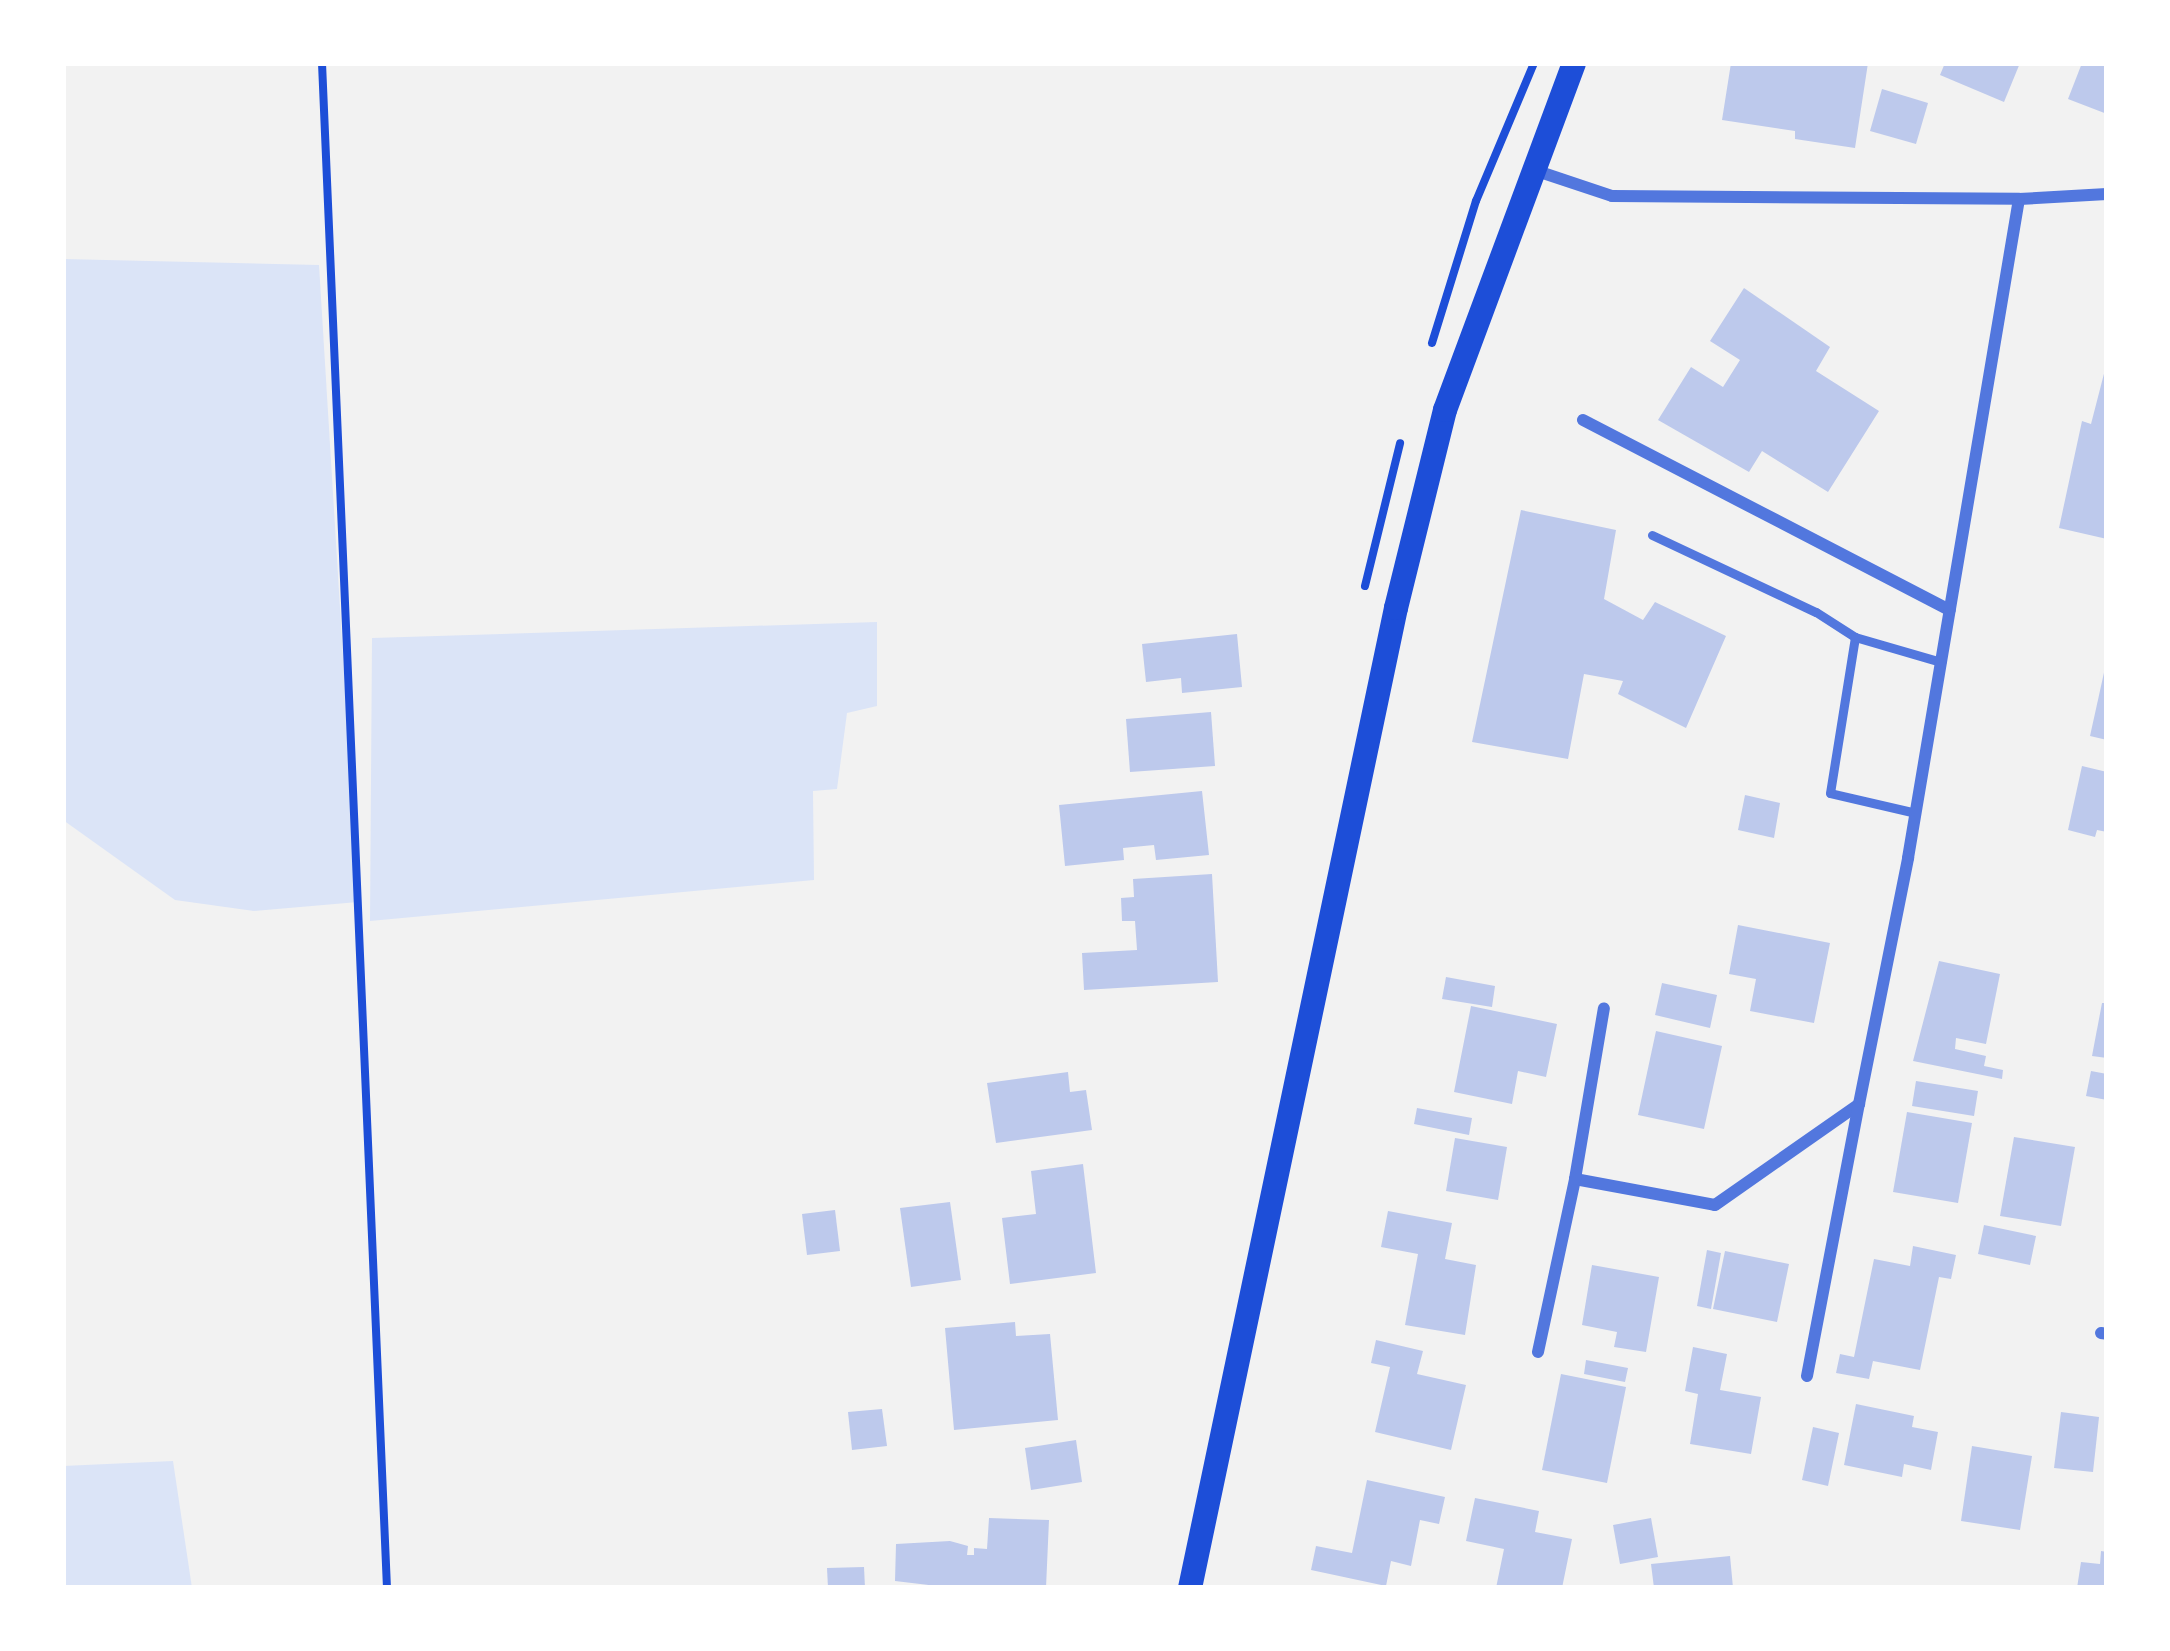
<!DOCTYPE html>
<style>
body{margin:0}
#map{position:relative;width:2170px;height:1651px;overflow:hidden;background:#f2f2f2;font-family:"DM Sans",sans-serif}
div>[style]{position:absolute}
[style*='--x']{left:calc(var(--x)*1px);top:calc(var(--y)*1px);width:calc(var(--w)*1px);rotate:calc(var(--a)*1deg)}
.green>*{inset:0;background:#dbe4f7}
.building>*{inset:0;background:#bdc9ec}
.path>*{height:8px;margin:-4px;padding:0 4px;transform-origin:4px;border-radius:4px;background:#1d4ed8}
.service>*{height:9px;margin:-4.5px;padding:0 4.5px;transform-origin:4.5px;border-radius:4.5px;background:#5277de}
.minor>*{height:12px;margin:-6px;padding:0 6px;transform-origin:6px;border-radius:6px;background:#5277de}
.secondary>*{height:24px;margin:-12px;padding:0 12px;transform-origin:12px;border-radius:12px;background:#1d4ed8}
span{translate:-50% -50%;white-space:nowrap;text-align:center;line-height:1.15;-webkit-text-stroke:10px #fff;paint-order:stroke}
.frame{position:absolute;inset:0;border:66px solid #fff;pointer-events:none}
</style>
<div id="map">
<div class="green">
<div style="clip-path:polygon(63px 259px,319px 265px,358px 902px,254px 911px,175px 900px,63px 820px)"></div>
<div style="clip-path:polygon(877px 622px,877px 706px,847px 713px,837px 789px,813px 791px,814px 880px,370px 921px,372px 638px)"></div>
<div style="clip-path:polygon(173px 1461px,192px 1588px,63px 1588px,63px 1466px)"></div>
</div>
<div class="building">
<div style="clip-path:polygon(1731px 63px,1868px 63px,1855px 148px,1795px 139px,1795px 131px,1722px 120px)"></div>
<div style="clip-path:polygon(1945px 63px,2020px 63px,2004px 102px,1940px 75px)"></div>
<div style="clip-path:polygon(2082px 63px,2107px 63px,2107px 114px,2068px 99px)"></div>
<div style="clip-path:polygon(1882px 89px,1928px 103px,1916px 144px,1870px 131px)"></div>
<div style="clip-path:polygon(1744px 288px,1830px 347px,1816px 371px,1879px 411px,1828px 492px,1762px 451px,1749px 472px,1658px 420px,1691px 367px,1723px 387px,1740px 360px,1710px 341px)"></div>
<div style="clip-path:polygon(2107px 362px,2107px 539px,2059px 528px,2082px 421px,2091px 424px)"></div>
<div style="clip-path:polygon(1521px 510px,1616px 530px,1604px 599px,1643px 620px,1655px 602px,1726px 636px,1686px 728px,1618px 694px,1623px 681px,1584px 674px,1568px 759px,1472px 742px)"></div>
<div style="clip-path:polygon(1237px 634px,1242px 687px,1182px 693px,1181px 678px,1146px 682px,1142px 644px)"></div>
<div style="clip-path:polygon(2105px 668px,2107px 669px,2107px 740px,2090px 736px)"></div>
<div style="clip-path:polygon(1211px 712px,1215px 766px,1130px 772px,1126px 719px)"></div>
<div style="clip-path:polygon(2082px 766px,2107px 772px,2107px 832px,2097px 830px,2095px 837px,2068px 830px)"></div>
<div style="clip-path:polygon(1202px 791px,1209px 855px,1156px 860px,1154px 845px,1123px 848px,1124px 860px,1065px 866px,1059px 805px)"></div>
<div style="clip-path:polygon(1745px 795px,1780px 803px,1774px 838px,1738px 830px)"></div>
<div style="clip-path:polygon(1212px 874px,1218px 982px,1084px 990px,1082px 953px,1137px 950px,1135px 921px,1122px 921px,1121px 898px,1134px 897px,1133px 879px)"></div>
<div style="clip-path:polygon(1738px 925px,1830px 943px,1814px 1023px,1750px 1011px,1756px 979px,1729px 974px)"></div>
<div style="clip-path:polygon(1939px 961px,2000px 974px,1986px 1044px,1956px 1038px,1955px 1049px,1986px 1056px,1984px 1066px,2003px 1070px,2002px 1079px,1913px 1061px)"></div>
<div style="clip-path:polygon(1446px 977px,1495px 986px,1492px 1007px,1442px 999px)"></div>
<div style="clip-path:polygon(1662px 983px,1717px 995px,1710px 1028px,1655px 1015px)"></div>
<div style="clip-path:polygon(2102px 1003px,2107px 1003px,2107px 1058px,2092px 1056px)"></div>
<div style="clip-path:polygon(1471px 1006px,1557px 1024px,1546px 1077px,1518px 1071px,1512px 1104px,1454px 1092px)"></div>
<div style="clip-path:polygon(1656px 1031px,1722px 1046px,1704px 1129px,1638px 1115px)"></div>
<div style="clip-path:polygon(2091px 1071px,2107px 1074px,2107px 1100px,2086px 1096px)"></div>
<div style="clip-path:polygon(1068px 1072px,1070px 1092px,1086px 1090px,1092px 1130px,996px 1143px,987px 1083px)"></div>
<div style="clip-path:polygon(1916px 1081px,1978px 1091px,1974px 1116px,1912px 1106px)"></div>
<div style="clip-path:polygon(1417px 1108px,1472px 1118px,1469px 1135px,1414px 1124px)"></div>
<div style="clip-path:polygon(1907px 1112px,1972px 1123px,1958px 1203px,1893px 1192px)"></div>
<div style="clip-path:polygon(2014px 1137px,2075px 1147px,2061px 1226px,2000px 1216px)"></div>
<div style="clip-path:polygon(1455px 1138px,1507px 1147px,1498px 1200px,1446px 1191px)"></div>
<div style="clip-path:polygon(1083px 1164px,1096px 1273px,1010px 1284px,1002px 1218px,1036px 1214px,1031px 1171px)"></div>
<div style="clip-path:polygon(950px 1202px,961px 1280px,911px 1287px,900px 1208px)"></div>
<div style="clip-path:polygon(835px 1210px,840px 1251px,807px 1255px,802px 1214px)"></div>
<div style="clip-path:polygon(1388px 1211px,1452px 1223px,1445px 1259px,1476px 1265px,1465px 1335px,1405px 1325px,1418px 1254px,1381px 1247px)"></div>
<div style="clip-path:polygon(1984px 1225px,2036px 1236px,2030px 1265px,1978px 1254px)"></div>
<div style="clip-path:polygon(1913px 1246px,1956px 1255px,1951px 1279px,1939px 1277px,1920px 1370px,1873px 1361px,1869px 1379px,1836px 1373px,1840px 1354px,1854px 1357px,1874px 1259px,1910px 1266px)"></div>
<div style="clip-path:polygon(1707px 1250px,1721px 1253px,1711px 1309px,1697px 1306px)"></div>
<div style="clip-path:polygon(1725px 1251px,1789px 1264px,1777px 1322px,1713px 1309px)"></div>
<div style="clip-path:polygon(1592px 1265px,1659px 1277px,1646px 1352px,1614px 1347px,1617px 1332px,1582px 1325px)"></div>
<div style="clip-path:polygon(1015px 1322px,1016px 1336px,1050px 1334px,1058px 1420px,954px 1430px,945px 1328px)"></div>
<div style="clip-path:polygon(1376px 1340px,1423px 1351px,1417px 1374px,1466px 1385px,1451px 1450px,1375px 1432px,1390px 1367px,1371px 1363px)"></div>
<div style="clip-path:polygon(1693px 1347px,1727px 1354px,1720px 1390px,1761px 1397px,1751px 1454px,1690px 1444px,1698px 1394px,1685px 1391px)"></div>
<div style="clip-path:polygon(1586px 1360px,1628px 1368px,1625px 1382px,1584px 1374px)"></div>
<div style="clip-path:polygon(1561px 1374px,1626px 1387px,1607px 1483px,1542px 1470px)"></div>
<div style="clip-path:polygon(1856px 1404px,1914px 1416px,1912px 1427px,1938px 1432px,1931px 1470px,1904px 1464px,1902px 1477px,1844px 1465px)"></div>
<div style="clip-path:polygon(882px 1409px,887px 1446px,852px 1450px,848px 1412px)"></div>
<div style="clip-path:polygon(2061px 1412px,2099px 1417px,2093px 1472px,2054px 1468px)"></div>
<div style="clip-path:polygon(1813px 1427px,1839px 1433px,1828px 1486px,1802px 1480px)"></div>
<div style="clip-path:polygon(1076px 1440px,1082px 1482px,1031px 1490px,1025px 1448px)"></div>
<div style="clip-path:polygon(1972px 1446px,2032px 1456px,2020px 1530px,1961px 1521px)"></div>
<div style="clip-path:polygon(1367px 1480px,1445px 1497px,1439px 1524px,1420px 1520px,1411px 1566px,1391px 1561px,1386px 1586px,1311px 1570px,1316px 1546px,1352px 1553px)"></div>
<div style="clip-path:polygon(1475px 1498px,1539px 1511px,1535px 1532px,1572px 1539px,1562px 1588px,1496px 1588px,1504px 1549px,1466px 1541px)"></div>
<div style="clip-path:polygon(989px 1518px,1049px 1520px,1046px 1588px,954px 1588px,895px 1581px,896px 1544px,950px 1541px,968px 1546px,967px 1555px,974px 1555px,974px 1548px,987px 1549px)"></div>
<div style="clip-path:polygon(1651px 1518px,1658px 1557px,1620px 1564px,1613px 1525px)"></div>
<div style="clip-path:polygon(2101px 1551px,2107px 1552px,2107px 1588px,2077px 1588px,2081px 1562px,2100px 1564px)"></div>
<div style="clip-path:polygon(1730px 1556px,1733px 1588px,1654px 1588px,1651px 1564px)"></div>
<div style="clip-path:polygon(864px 1567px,865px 1588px,828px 1588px,827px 1568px)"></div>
</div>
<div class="path">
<div style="--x:322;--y:63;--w:1526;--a:87.56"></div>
<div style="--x:1432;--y:343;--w:149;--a:-72.8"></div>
<div style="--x:1476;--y:201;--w:150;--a:-67.2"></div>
<div style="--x:1365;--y:586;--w:147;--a:-76.2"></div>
</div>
<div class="service">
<div style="--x:1652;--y:535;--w:181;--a:25.2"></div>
<div style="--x:1816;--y:612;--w:46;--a:32.7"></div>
<div style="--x:1916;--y:813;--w:88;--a:-166.9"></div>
<div style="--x:1830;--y:793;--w:158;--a:-80.9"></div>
<div style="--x:1855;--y:637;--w:90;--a:16.2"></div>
</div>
<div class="minor">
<div style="--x:1531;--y:169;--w:85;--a:18.4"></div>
<div style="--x:1612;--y:196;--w:407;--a:0.4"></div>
<div style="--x:2019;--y:199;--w:88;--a:-3.3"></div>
<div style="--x:1583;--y:420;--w:413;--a:27.4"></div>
<div style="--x:1575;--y:1179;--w:142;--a:10.5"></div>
<div style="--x:1715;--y:1205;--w:176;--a:-35"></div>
<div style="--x:1859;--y:1104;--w:251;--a:-78.7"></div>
<div style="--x:1908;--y:858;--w:668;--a:-80.44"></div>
<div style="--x:2101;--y:1333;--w:6;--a:9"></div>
<div style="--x:1538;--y:1352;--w:177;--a:-77.9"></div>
<div style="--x:1575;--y:1179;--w:173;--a:-80.4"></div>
<div style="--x:1807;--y:1376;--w:277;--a:-79.2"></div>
</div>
<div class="secondary">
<div style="--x:1190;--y:1588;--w:1001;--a:-78.13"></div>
<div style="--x:1396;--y:608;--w:204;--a:-76.1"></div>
<div style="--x:1445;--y:410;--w:370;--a:-69.6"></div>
</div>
<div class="frame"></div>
</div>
